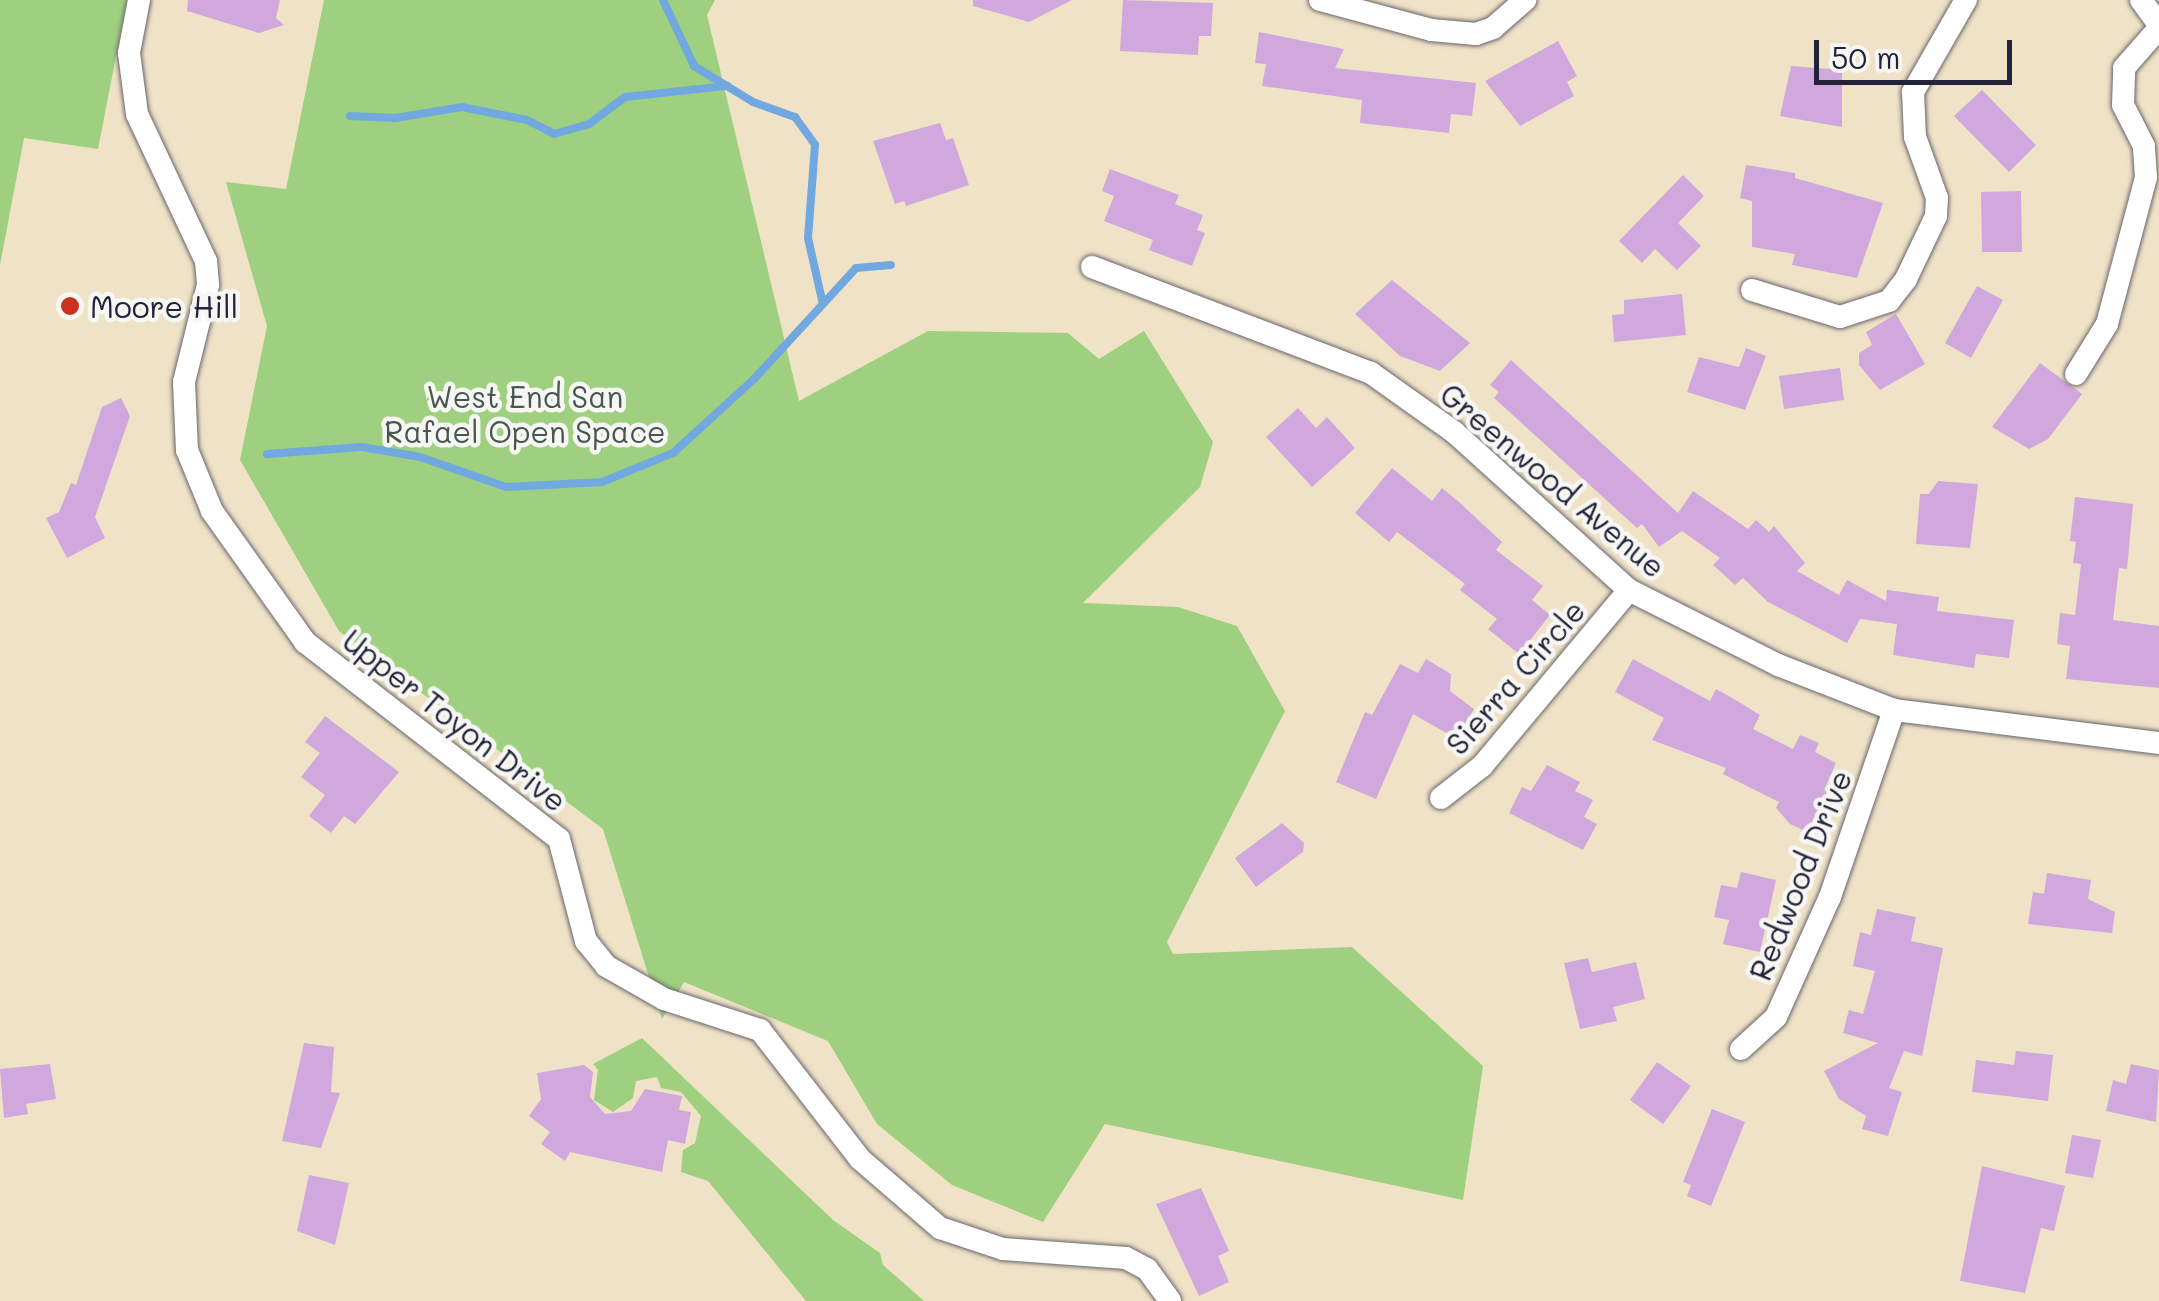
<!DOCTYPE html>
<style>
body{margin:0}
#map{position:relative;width:2159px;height:1301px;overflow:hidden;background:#efe2c7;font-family:Mali,sans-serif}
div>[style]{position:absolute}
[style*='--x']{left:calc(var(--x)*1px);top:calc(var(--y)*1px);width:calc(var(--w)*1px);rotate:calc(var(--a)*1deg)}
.green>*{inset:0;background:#9ed07f}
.stream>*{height:8px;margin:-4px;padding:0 4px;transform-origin:4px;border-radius:4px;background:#71a8df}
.building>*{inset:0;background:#d0a8dd}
.roads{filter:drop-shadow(0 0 2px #6a656c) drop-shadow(0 0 2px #6a656c)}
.minor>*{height:22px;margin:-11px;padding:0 11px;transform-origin:11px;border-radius:11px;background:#fff}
.dots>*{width:28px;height:28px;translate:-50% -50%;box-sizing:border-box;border:5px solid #f6f6f2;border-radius:50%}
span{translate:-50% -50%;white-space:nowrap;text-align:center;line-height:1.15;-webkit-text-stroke:9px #f6f6f2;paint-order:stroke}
.poi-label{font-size:30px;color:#22223b}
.left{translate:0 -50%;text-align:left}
.park-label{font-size:30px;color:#47564f}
.street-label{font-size:30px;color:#22223b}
.scale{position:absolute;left:1814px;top:40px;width:198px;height:45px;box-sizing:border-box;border:5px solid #22223b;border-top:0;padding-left:12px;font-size:30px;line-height:35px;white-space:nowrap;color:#22223b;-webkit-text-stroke:8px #f6f6f2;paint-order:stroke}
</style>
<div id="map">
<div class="green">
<div style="clip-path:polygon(0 0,127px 0,98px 149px,24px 138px,0 265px)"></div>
<div style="clip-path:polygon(324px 0,715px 0,707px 15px,799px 401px,928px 331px,1068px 333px,1099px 359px,1144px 331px,1213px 442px,1200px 487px,1083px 603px,1178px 607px,1237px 626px,1285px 711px,1167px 942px,1173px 954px,1352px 947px,1483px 1066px,1463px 1200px,1105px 1124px,1043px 1222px,952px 1185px,877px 1124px,828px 1041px,684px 982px,662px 1019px,603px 829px,339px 631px,240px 460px,267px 326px,226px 182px,286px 189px)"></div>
<div style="clip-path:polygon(642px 1038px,833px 1220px,880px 1253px,883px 1265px,924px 1301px,806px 1301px,708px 1181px,681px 1172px,683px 1150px,695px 1143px,701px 1116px,681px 1092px,661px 1088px,657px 1077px,636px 1081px,633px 1098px,613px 1112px,594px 1100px,598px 1070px,593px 1064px)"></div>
</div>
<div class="stream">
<div style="--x:663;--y:0;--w:73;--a:64.8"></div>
<div style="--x:694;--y:66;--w:69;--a:31.4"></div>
<div style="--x:753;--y:102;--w:45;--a:19.7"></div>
<div style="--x:795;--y:117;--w:34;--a:54"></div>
<div style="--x:815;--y:145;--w:93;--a:94.3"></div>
<div style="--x:808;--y:238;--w:64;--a:77.3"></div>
<div style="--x:350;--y:116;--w:45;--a:2.5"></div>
<div style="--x:395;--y:118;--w:68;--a:-9.3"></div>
<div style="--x:462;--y:107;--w:66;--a:11.3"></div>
<div style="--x:527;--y:120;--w:30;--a:27"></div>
<div style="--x:554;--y:134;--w:36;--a:-16"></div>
<div style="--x:589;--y:124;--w:45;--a:-36.9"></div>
<div style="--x:625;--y:97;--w:103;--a:-6.2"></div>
<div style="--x:267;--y:454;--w:95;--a:-4.2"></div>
<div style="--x:362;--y:447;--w:59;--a:9.8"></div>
<div style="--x:420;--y:457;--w:91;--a:19.2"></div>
<div style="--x:506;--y:487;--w:96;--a:-3"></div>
<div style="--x:602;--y:482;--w:77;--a:-22.2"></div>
<div style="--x:673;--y:453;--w:111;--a:-42.4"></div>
<div style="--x:755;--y:378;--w:149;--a:-47.4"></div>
<div style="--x:856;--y:268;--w:35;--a:-5"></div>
</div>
<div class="building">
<div style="clip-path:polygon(188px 0,280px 0,276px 18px,284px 25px,259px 33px,187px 11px)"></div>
<div style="clip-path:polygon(973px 0,1072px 0,1029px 22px,973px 6px)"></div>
<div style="clip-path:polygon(1123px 0,1213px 3px,1211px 36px,1199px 36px,1198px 55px,1120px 51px)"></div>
<div style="clip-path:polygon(1259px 32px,1344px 49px,1335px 68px,1476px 83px,1472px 116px,1451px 114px,1449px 133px,1360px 123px,1362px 100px,1262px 86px,1266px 64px,1255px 63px)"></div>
<div style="clip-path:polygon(1558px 41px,1577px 76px,1567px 82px,1574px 96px,1520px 126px,1485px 81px)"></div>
<div style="clip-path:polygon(1791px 66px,1842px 70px,1842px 127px,1780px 116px)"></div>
<div style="clip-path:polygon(1982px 90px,2036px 145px,2009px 172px,1954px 116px)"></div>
<div style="clip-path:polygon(940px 123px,946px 140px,953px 138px,969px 185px,906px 206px,904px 201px,895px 204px,873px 141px)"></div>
<div style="clip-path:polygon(1746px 165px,1795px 173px,1795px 178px,1883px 203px,1857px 278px,1792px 265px,1795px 254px,1752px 247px,1752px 201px,1740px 198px)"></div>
<div style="clip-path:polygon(1110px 169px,1179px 195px,1175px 204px,1203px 215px,1197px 230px,1205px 233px,1192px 266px,1149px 250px,1153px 240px,1104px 221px,1114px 196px,1102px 191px)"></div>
<div style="clip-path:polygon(1683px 175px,1704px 196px,1678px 223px,1701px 246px,1677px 270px,1655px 249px,1642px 263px,1619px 241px)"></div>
<div style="clip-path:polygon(2021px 191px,2022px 252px,1982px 252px,1981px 192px)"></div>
<div style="clip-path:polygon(1392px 280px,1470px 343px,1440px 371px,1400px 356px,1355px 314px)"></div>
<div style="clip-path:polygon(1977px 286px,2003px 300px,1971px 358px,1945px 343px)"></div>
<div style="clip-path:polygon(1682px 294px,1686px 335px,1614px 342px,1612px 315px,1624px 314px,1624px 300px)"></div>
<div style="clip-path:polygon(1896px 314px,1925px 364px,1880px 390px,1859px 365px,1859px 353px,1872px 345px,1866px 332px)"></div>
<div style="clip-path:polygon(1746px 348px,1766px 356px,1745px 410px,1687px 392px,1699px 357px,1739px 367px)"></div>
<div style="clip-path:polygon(1511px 360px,1678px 513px,1693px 491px,1748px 529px,1756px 520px,1769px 532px,1774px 526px,1805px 563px,1797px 571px,1839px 595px,1847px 580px,1886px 601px,1887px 590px,1939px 597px,1937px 611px,2014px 620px,2009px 658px,1976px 654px,1974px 668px,1893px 655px,1897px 624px,1860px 619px,1847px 643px,1768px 602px,1743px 578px,1735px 585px,1713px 565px,1720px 558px,1682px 531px,1659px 547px,1642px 524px,1637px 528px,1494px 398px,1499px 392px,1490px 385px)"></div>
<div style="clip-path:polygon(2040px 363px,2082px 394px,2048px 439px,2029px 449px,1992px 427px)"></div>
<div style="clip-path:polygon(1840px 368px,1844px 400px,1784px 409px,1779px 376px)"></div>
<div style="clip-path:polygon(121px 398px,130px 416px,95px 517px,105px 538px,67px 558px,46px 518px,59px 512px,71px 483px,76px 485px,102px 407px)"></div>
<div style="clip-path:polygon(1298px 408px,1316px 428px,1327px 417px,1355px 448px,1312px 487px,1266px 437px)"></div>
<div style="clip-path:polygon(1392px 468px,1432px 501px,1442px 488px,1459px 502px,1502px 542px,1496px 550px,1543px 586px,1532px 600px,1550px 615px,1519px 654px,1488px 629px,1497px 619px,1460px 590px,1465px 584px,1397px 532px,1389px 542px,1355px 513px)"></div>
<div style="clip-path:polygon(1938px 481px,1978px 484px,1970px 548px,1916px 544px,1920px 494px,1929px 494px)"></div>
<div style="clip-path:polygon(2075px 497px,2133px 504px,2127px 569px,2119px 568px,2113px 620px,2159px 626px,2159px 688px,2066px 679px,2070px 646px,2057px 644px,2060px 613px,2075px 615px,2081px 564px,2073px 563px,2076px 542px,2070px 541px)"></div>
<div style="clip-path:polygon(1426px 659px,1451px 674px,1450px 691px,1474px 709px,1457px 739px,1413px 714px,1376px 799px,1336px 782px,1365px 712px,1372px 715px,1400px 664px,1418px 673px)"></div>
<div style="clip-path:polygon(1633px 659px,1710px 701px,1716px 689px,1739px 702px,1760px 715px,1753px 729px,1793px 749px,1800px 735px,1819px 743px,1815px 752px,1836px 763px,1824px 790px,1832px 793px,1814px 835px,1790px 824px,1776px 808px,1779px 802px,1723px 774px,1726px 768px,1652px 740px,1664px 718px,1615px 692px)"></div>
<div style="clip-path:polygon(325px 716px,399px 772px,355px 824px,344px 816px,331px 833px,309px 816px,325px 795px,301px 777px,320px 753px,305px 742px)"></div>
<div style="clip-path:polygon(1547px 765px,1580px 782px,1575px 791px,1593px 800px,1584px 817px,1597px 824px,1583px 850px,1509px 813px,1522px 787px,1531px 791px)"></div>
<div style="clip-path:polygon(1282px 823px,1304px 843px,1303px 852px,1256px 887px,1235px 858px)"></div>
<div style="clip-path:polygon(1741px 872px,1776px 880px,1760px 952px,1723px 944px,1729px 920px,1714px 917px,1721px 885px,1737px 888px)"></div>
<div style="clip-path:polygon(2047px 873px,2091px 880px,2088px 899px,2115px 912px,2112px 933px,2028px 924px,2033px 892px,2044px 894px)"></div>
<div style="clip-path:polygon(1877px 909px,1916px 917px,1911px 941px,1943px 948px,1922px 1056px,1904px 1051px,1889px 1088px,1902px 1092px,1888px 1136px,1862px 1129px,1866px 1116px,1839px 1099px,1824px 1071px,1878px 1043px,1843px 1033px,1849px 1010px,1863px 1014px,1875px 971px,1853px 966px,1860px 932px,1871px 935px)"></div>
<div style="clip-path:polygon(1588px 958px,1592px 972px,1636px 962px,1645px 999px,1613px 1007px,1617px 1021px,1580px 1029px,1564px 963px)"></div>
<div style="clip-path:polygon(304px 1043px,334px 1047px,331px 1092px,340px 1093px,321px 1148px,282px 1141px)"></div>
<div style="clip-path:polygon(2016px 1051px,2053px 1055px,2048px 1101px,1972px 1092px,1976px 1060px,2014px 1065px)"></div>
<div style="clip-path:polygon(1657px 1062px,1691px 1086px,1663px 1124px,1630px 1100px)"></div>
<div style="clip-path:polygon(50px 1064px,56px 1099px,26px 1104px,28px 1114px,4px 1118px,0 1069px)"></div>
<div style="clip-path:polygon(2131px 1064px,2159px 1070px,2156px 1122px,2106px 1111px,2113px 1080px,2126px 1084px)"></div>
<div style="clip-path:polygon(584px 1065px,593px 1072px,590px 1097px,605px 1114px,631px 1111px,645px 1089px,682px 1096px,679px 1110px,691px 1112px,685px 1144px,668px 1140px,662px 1172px,570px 1152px,565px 1161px,541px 1144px,550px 1132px,529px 1116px,541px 1099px,537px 1073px)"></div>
<div style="clip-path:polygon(1712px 1109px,1745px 1122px,1711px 1206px,1687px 1196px,1691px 1185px,1683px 1182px)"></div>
<div style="clip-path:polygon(2072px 1135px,2101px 1140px,2093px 1178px,2065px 1173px)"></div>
<div style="clip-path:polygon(1982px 1166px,2065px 1186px,2054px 1231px,2041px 1228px,2025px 1293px,1960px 1281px)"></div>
<div style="clip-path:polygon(309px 1175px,349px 1183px,335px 1245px,297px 1231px)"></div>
<div style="clip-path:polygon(1201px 1188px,1229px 1251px,1218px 1256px,1229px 1282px,1199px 1296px,1156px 1204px)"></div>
</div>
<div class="roads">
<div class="minor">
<div style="--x:139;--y:0;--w:54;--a:100.7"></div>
<div style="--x:129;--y:53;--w:62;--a:82.5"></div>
<div style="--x:137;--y:114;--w:162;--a:64.9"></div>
<div style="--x:206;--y:261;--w:24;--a:85"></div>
<div style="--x:208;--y:285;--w:100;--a:103.9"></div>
<div style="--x:184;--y:382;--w:68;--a:87.5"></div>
<div style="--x:187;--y:450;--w:66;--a:67.7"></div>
<div style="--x:212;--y:511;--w:161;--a:54.6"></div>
<div style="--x:305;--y:642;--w:321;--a:37.8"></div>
<div style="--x:559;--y:839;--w:106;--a:75.2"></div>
<div style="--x:586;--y:941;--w:32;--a:51"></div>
<div style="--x:606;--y:966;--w:67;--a:29.6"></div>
<div style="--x:664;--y:999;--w:101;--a:17.9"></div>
<div style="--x:760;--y:1030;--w:163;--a:52.2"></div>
<div style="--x:860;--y:1159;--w:106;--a:40.8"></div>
<div style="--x:940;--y:1228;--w:66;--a:18.4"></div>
<div style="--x:1003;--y:1249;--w:123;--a:4.2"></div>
<div style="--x:1126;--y:1258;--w:24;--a:28"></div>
<div style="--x:1147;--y:1269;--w:39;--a:54"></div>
<div style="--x:1320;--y:0;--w:115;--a:15.1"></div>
<div style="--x:1431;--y:30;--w:45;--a:5.1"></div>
<div style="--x:1476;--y:34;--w:18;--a:-19"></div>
<div style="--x:1493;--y:28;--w:43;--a:-41.2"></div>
<div style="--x:2141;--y:0;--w:31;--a:54"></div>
<div style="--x:1092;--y:267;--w:298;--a:20.8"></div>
<div style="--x:1371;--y:373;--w:102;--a:35.4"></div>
<div style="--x:1454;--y:432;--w:236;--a:42.1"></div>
<div style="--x:1629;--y:590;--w:167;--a:26.7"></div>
<div style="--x:1778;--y:665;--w:124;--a:21.2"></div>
<div style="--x:1894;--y:710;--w:267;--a:7.1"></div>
<div style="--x:1752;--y:290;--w:92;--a:17.1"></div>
<div style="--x:1840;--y:317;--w:52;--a:-18.1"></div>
<div style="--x:1889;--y:301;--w:28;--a:-52"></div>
<div style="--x:1906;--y:279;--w:70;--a:-64.5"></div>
<div style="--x:1936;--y:216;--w:18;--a:-87"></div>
<div style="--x:1937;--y:198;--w:65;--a:-109.8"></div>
<div style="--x:1915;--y:137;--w:45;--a:-92.5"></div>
<div style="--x:1913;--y:92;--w:106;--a:-60.1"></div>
<div style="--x:2076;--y:374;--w:59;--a:-58.2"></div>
<div style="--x:2107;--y:324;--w:152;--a:-75.1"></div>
<div style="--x:2146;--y:177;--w:31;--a:-94"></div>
<div style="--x:2144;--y:146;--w:46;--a:-117.1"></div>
<div style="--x:2123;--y:105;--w:37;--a:-88"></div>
<div style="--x:2124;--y:68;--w:53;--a:-48.8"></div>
<div style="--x:1441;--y:798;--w:52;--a:-38"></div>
<div style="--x:1482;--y:766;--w:229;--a:-50.1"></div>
<div style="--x:1741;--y:1049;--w:47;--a:-42.4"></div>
<div style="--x:1776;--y:1017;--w:132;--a:-65.8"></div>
<div style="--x:1830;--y:897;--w:198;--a:-71.1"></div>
</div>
</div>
<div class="dots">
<div style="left:70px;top:306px;background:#c8321e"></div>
</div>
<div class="poi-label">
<span class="left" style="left:90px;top:306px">Moore Hill</span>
</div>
<div class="park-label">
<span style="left:525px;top:413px">West End San<br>Rafael Open Space</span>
</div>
<div class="street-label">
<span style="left:1553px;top:480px;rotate:40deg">Greenwood Avenue</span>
<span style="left:1515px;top:677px;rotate:-49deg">Sierra Circle</span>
<span style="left:455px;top:720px;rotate:38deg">Upper Toyon Drive</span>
<span style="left:1800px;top:875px;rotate:-68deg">Redwood Drive</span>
</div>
<div class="scale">50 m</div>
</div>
